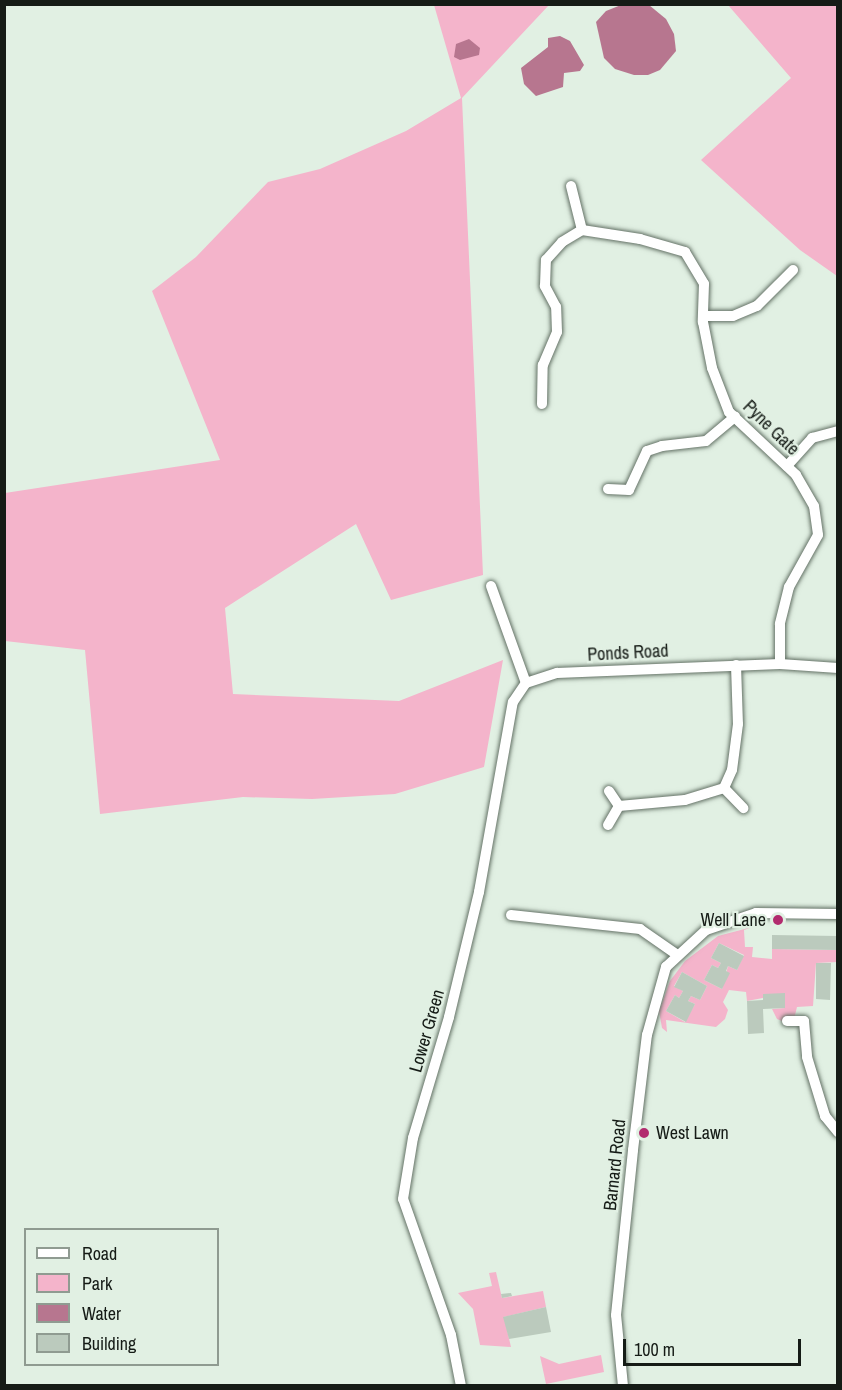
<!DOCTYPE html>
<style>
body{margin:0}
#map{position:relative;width:842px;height:1390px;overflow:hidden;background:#e1f0e3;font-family:"Archivo Narrow",sans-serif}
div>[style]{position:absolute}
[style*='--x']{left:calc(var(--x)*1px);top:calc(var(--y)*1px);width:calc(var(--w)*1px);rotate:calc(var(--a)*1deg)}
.green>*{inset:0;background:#f4b4cb}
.water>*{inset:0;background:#b7768f}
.building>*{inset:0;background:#bbcabd}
.roads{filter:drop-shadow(0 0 2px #647266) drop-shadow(0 0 2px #647266)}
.street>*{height:10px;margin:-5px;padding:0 5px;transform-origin:5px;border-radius:5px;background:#fff}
.dots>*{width:16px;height:16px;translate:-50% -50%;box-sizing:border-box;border:3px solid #e1f0e3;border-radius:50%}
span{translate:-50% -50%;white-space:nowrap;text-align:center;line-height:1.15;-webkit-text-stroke:4.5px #e1f0e3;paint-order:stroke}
.street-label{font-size:18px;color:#151b16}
.poi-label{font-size:18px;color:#151b16}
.right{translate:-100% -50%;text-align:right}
.left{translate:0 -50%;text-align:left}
.frame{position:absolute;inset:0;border:6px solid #151b16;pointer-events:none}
.legend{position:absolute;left:24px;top:1228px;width:195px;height:138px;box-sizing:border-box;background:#e1f0e3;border:2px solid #8f9b91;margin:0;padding:8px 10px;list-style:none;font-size:18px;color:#151b16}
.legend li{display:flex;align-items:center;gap:12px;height:30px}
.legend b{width:30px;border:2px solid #8f9b91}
.scale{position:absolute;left:623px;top:1339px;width:178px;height:27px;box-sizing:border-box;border:3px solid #151b16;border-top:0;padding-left:8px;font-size:18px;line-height:21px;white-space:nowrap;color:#151b16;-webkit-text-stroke:4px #e1f0e3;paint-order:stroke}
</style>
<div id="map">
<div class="green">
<div style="clip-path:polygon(434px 5px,549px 5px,462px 98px,483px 575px,391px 600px,356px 524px,225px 608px,233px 694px,399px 701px,503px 660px,484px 767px,395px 794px,312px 799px,243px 797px,100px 814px,85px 650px,5px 641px,5px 493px,220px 460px,152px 291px,196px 257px,268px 182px,320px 169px,406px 131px,461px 98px)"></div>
<div style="clip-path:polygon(728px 5px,837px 5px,837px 276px,800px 250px,701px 160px,791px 78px)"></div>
<div style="clip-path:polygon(evenodd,756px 926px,744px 930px,745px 947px,753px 947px,752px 957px,772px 959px,772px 949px,837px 950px,837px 962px,816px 963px,813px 1006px,797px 1007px,794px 1019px,782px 1021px,777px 1019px,772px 1009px,785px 1008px,784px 994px,747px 1001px,746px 992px,729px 990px,723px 1002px,728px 1010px,725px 1019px,716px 1027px,666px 1020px,667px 1032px,662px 1028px,659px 1011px,670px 981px,685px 961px,718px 936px,756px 926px,719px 943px,744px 955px,737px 970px,728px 966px,722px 989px,704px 980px,712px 965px,718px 968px,721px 963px,711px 958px,719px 943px,756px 926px,682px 972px,707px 986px,700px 1000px,691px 996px,688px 1001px,695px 1004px,685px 1022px,666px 1011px,675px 995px,679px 998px,683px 991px,674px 986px,682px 972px)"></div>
<div style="clip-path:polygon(496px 1272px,502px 1298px,543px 1291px,546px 1307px,504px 1317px,511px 1347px,480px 1345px,473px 1309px,458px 1293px,492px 1286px,489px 1273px)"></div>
<div style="clip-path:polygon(601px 1355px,604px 1372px,546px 1384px,540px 1356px,559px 1364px)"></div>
</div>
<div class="water">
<div style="clip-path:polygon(621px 5px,649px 5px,666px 19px,674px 34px,676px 51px,660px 70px,648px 75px,634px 75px,615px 69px,604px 58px,596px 22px,606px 11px)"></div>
<div style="clip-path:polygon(560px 36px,570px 41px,584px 65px,580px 71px,564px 73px,563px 87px,536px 96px,524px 84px,521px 68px,548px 47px,548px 38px)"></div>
<div style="clip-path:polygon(469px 39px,480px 48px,479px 55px,460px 60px,454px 57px,456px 44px)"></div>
</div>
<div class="building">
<div style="clip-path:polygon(772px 935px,838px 936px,838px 950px,772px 949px)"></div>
<div style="clip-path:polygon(719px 943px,744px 956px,737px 970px,728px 966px,726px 971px,730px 973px,722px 989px,704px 980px,712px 965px,718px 968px,721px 963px,711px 958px)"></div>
<div style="clip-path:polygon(816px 963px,831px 963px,830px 1000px,816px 999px)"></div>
<div style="clip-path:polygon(682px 972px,707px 986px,700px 1000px,691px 996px,688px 1001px,695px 1004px,686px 1022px,666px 1011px,675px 995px,679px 998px,683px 991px,674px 987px)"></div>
<div style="clip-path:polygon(785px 993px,785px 1008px,763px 1009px,764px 1033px,748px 1034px,747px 1001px,763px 1000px,763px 994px)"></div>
<div style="clip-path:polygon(511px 1293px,512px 1296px,502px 1298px,501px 1294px)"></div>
<div style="clip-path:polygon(546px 1307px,551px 1332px,509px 1339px,503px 1317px)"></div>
</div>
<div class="roads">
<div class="street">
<div style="--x:571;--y:186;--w:45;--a:76"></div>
<div style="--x:582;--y:230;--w:59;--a:8.8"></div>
<div style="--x:640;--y:239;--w:47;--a:16.1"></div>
<div style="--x:685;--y:252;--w:37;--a:59"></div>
<div style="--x:704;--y:284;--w:38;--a:92"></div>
<div style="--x:703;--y:322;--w:47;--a:78.9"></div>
<div style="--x:712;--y:368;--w:47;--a:68.9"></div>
<div style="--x:729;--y:412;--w:92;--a:43.2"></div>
<div style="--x:796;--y:475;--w:36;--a:60"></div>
<div style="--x:814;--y:506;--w:29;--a:82"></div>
<div style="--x:818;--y:535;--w:60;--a:119.1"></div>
<div style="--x:789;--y:587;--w:38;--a:104"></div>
<div style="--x:780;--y:624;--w:40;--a:90"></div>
<div style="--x:703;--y:316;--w:30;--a:0"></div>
<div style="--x:733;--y:316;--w:26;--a:-23"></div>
<div style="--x:757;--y:306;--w:51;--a:-45"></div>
<div style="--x:542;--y:404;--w:39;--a:-89"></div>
<div style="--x:543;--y:365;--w:36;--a:-67"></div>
<div style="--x:557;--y:332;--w:25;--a:-92"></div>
<div style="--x:556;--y:307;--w:24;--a:-118"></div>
<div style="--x:545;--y:286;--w:26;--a:-88"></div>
<div style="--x:546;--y:260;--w:24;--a:-48"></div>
<div style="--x:562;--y:242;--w:23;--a:-31"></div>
<div style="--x:787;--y:466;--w:38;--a:-48"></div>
<div style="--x:812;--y:438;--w:27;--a:-15"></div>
<div style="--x:608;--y:489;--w:21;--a:3"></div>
<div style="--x:629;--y:490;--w:43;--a:-65.2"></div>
<div style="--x:647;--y:451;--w:16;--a:-18"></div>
<div style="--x:662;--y:446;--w:44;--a:-6.5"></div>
<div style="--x:706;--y:441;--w:38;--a:-40"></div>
<div style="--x:491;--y:586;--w:103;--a:70.2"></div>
<div style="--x:526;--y:683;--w:33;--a:-18"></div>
<div style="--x:557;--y:673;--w:223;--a:-2.3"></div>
<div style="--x:780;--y:664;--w:58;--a:3.9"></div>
<div style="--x:736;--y:665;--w:59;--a:88.1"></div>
<div style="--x:738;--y:724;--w:46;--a:97.4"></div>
<div style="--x:732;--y:770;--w:20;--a:114"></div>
<div style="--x:724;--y:788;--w:28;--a:46"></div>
<div style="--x:619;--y:806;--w:66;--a:-5.2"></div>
<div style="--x:685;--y:800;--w:41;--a:-17.1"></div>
<div style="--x:608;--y:825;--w:22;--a:-60"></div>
<div style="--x:619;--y:806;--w:18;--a:-124"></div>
<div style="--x:511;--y:915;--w:130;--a:6.2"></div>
<div style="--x:640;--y:929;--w:44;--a:34.8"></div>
<div style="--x:787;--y:1021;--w:17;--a:0"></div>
<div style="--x:804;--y:1021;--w:36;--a:85"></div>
<div style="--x:807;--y:1057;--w:62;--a:73"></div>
<div style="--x:825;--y:1116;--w:21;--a:51"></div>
<div style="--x:461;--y:1386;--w:52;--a:-101.1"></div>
<div style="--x:451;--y:1335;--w:144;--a:-109.4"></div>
<div style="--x:403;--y:1199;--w:62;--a:-80.7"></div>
<div style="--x:413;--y:1138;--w:126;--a:-73.4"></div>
<div style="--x:449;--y:1017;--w:129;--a:-76.5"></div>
<div style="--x:479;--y:892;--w:193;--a:-79.9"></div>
<div style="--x:513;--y:702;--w:23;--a:-56"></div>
<div style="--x:623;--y:1386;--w:71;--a:-95.6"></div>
<div style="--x:616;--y:1315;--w:166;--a:-84.1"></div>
<div style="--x:633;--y:1150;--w:116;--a:-83.1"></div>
<div style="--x:647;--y:1035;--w:71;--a:-74.4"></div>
<div style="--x:666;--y:967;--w:54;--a:-42.8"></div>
<div style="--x:706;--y:930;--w:53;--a:-18.8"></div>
<div style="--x:756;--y:913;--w:82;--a:0.7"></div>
</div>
</div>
<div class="dots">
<div style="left:778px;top:920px;background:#b22b6e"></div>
<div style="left:644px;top:1133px;background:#b22b6e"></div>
</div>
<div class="street-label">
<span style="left:771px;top:428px;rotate:44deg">Pyne Gate</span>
<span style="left:628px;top:653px;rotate:-3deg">Ponds Road</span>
<span style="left:427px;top:1031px;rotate:-74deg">Lower Green</span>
<span style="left:615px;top:1165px;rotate:-84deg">Barnard Road</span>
</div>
<div class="poi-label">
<span class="right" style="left:766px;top:920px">Well Lane</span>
<span class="left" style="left:656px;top:1133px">West Lawn</span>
</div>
<div class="frame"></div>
<ul class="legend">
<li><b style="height:8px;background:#fff"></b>Road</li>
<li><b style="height:16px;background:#f4b4cb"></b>Park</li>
<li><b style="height:16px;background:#b7768f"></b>Water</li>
<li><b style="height:16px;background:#bbcabd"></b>Building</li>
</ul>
<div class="scale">100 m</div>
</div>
